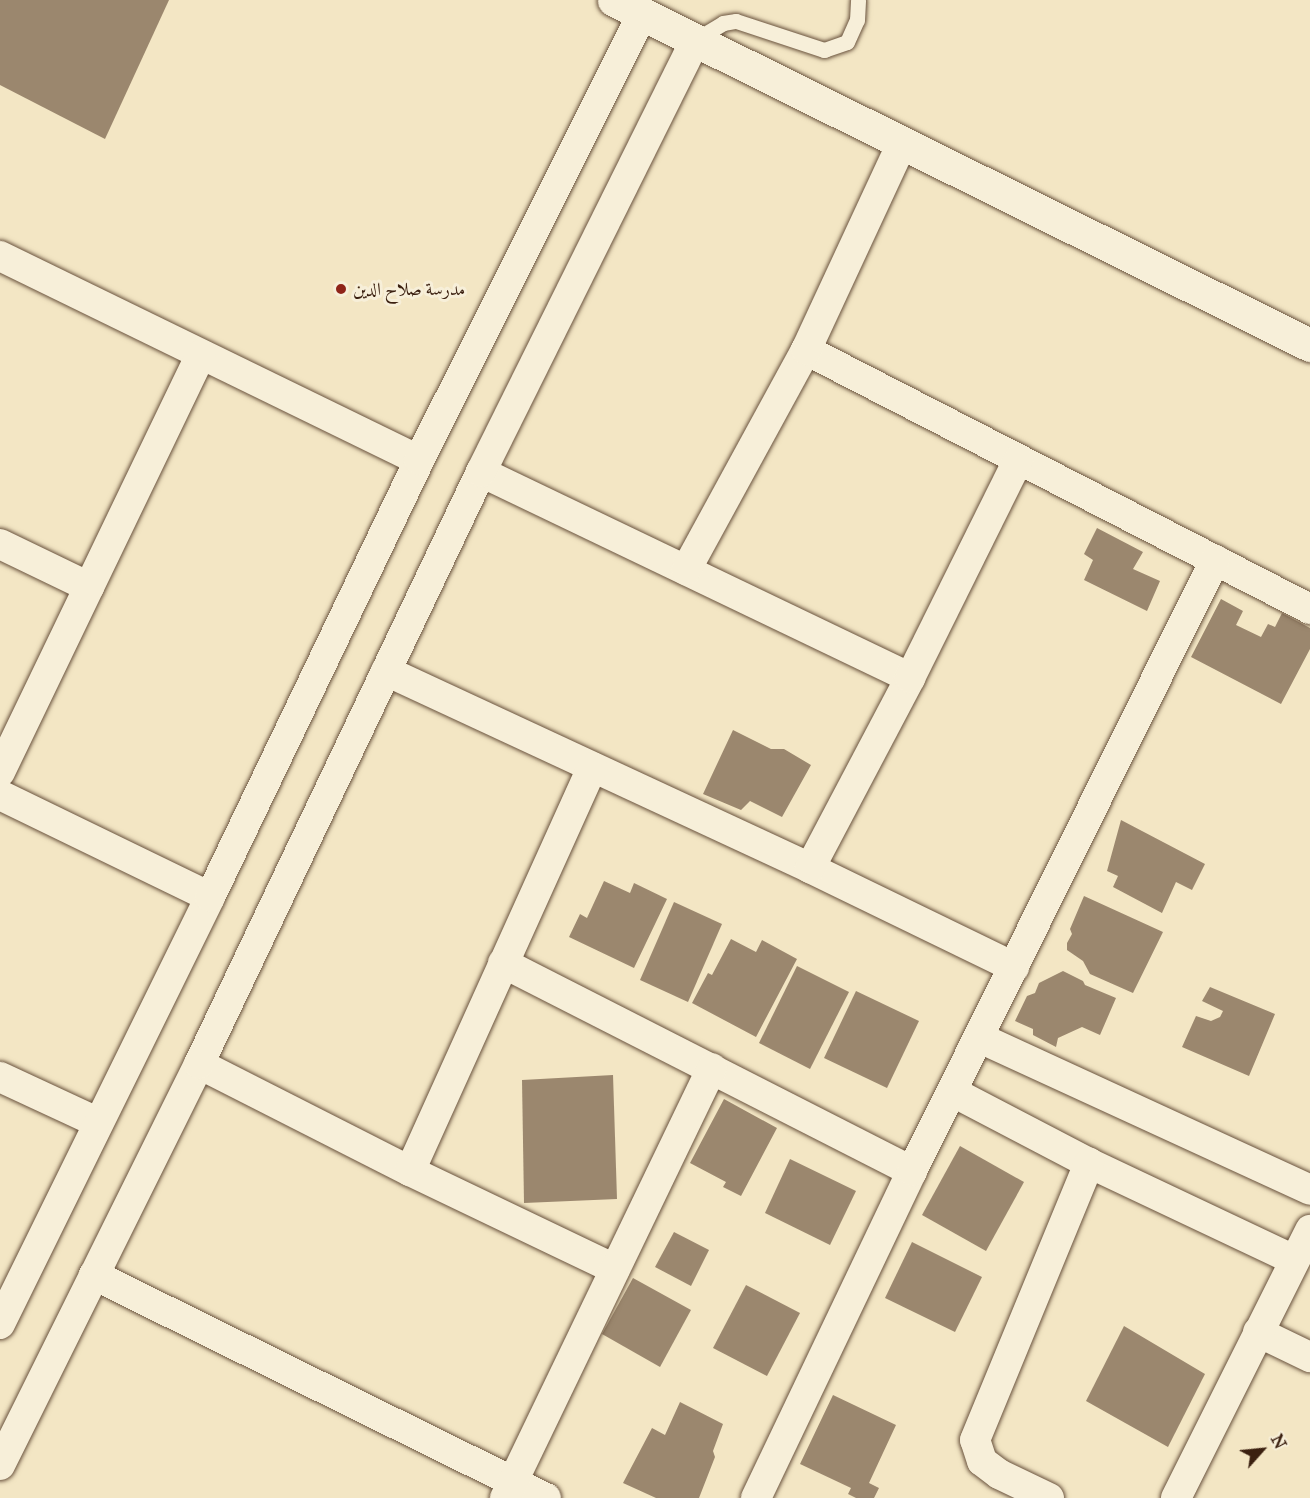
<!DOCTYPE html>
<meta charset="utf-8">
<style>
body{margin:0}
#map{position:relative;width:1310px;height:1498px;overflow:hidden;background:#f3e6c4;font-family:"IM FELL Great Primer",Amiri,serif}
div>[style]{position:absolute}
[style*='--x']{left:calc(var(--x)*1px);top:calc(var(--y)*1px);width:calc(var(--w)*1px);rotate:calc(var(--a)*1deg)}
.building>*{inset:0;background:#9b876e}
.roads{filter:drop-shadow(0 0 2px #69523d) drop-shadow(0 0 2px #69523d)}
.lane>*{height:15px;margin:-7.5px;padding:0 7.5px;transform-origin:7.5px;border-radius:7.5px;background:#f7efd9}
.street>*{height:30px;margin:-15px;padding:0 15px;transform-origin:15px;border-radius:15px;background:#f7efd9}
.secondary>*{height:33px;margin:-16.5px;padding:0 16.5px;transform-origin:16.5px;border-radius:16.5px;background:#f7efd9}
.dots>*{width:16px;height:16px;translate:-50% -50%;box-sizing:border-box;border:3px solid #f7efd9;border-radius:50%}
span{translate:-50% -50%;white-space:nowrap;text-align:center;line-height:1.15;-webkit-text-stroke:6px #f7efd9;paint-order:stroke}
.poi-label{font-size:18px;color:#3b2010}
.left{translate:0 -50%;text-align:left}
.north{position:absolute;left:1232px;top:1420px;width:60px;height:60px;-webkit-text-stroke:4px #f7efd9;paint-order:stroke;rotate:63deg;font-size:16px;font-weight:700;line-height:24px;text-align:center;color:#3b2010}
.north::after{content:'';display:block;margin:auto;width:21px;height:27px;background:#3b2010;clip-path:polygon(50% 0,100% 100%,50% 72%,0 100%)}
</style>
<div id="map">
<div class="building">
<div style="clip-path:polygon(0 0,169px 0,105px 139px,0 85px)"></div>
<div style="clip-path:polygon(1097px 528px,1143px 552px,1133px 569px,1160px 581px,1147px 611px,1084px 580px,1093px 560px,1084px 554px)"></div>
<div style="clip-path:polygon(1221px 599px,1243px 611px,1236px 625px,1261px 637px,1268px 624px,1275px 627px,1282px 613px,1310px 628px,1310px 649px,1281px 704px,1191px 657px)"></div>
<div style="clip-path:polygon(733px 730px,771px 749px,784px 749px,811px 765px,782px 817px,750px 801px,741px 810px,703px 794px)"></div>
<div style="clip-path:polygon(1121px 820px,1205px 864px,1192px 890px,1176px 882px,1162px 913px,1113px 887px,1118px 876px,1107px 871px)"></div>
<div style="clip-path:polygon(604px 881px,630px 893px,634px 883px,667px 899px,634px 968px,569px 937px,580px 914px,587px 918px)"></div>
<div style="clip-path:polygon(1084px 896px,1163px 932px,1133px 993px,1090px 974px,1083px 961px,1067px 950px,1067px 943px,1072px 934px,1070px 929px)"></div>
<div style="clip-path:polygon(674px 902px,722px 924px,688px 1002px,640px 980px)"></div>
<div style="clip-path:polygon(731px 939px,756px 952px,762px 940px,797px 959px,756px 1037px,692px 1003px,708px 973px,712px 975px)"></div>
<div style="clip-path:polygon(797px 966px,849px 992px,810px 1069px,759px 1043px)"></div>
<div style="clip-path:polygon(1063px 971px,1083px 981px,1085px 985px,1116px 998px,1100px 1035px,1082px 1027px,1058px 1038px,1056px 1047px,1033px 1035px,1033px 1029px,1015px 1021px,1027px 996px,1035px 993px,1039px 983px)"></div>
<div style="clip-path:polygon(1210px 987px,1275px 1014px,1249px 1076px,1182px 1047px,1196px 1016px,1211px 1021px,1220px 1017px,1223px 1011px,1202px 1001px)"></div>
<div style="clip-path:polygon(856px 991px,919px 1021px,887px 1088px,824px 1058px)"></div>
<div style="clip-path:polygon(613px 1075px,617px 1199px,524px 1203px,522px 1080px)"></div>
<div style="clip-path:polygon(724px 1099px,777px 1128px,741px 1196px,723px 1187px,726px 1182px,690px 1163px)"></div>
<div style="clip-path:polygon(960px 1146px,1024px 1182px,986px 1251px,922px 1215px)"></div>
<div style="clip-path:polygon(790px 1159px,856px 1191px,830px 1245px,765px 1213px)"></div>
<div style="clip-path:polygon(674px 1232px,709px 1250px,691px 1286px,655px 1267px)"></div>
<div style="clip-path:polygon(912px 1242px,982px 1277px,955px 1332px,885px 1298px)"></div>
<div style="clip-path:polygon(633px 1278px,691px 1310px,660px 1367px,602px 1334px)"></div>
<div style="clip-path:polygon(746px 1285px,800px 1313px,767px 1376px,713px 1348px)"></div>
<div style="clip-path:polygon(1124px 1326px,1205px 1374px,1168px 1447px,1086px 1401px)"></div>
<div style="clip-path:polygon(833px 1395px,896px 1425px,869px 1483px,879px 1488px,874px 1498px,856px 1498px,848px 1494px,851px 1488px,800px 1464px)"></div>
<div style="clip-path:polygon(680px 1402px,723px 1424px,713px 1451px,715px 1457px,699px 1498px,656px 1498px,623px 1483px,652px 1428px,665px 1435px)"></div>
</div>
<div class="roads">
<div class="lane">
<div style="--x:695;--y:40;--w:33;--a:-31"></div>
<div style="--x:723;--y:23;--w:13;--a:-9"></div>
<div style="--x:736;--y:21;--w:93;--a:18.2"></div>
<div style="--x:824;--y:50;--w:24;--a:-19"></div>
<div style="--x:847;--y:42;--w:24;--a:-66"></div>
<div style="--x:857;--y:20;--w:20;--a:-87"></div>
</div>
<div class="street">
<div style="--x:0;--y:256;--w:466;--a:26"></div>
<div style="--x:806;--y:350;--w:567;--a:27.2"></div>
<div style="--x:481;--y:472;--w:476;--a:25.6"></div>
<div style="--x:0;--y:544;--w:99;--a:25.8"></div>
<div style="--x:686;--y:570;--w:251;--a:-61.4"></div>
<div style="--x:806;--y:350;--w:228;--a:-65.1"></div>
<div style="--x:386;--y:671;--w:468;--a:24.9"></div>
<div style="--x:810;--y:868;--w:227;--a:25.9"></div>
<div style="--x:0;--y:772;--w:463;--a:-64.3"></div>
<div style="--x:0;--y:795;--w:233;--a:25.9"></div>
<div style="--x:810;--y:868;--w:215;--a:-62.2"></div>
<div style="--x:910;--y:678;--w:243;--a:-63.6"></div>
<div style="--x:503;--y:963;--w:459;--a:27"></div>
<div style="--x:980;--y:1038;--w:363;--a:24.7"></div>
<div style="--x:199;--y:1064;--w:237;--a:26.9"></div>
<div style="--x:410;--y:1171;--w:227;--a:25.6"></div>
<div style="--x:0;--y:1077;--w:107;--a:24.9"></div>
<div style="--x:953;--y:1092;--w:153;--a:27.6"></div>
<div style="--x:1089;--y:1163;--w:227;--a:25.3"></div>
<div style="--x:410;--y:1171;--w:443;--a:-65.7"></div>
<div style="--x:94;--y:1275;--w:504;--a:26.26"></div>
<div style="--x:0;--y:1324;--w:476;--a:-63.8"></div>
<div style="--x:210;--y:897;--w:484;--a:-64.4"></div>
<div style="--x:419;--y:460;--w:499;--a:-63.4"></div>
<div style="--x:1258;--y:1332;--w:58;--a:25.7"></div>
<div style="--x:0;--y:1465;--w:448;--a:-63.6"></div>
<div style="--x:199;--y:1064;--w:656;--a:-64.53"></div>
<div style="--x:481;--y:472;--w:482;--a:-63.6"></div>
<div style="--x:505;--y:1498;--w:477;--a:-64.3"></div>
<div style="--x:756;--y:1498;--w:362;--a:-64.5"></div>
<div style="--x:912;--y:1171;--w:682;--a:-63.62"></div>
<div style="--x:1049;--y:1498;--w:55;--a:-154.4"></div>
<div style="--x:999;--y:1474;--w:21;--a:-143"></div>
<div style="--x:982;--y:1461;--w:22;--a:-108"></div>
<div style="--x:975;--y:1440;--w:300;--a:-67.6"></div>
<div style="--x:1176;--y:1498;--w:300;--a:-63.4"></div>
</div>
<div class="secondary">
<div style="--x:614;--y:0;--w:777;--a:26.37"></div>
</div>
</div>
<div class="dots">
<div style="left:341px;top:289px;background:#8f2418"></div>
</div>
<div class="poi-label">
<span class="left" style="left:353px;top:289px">مدرسة صلاح الدين</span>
</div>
<div class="north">N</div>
</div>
